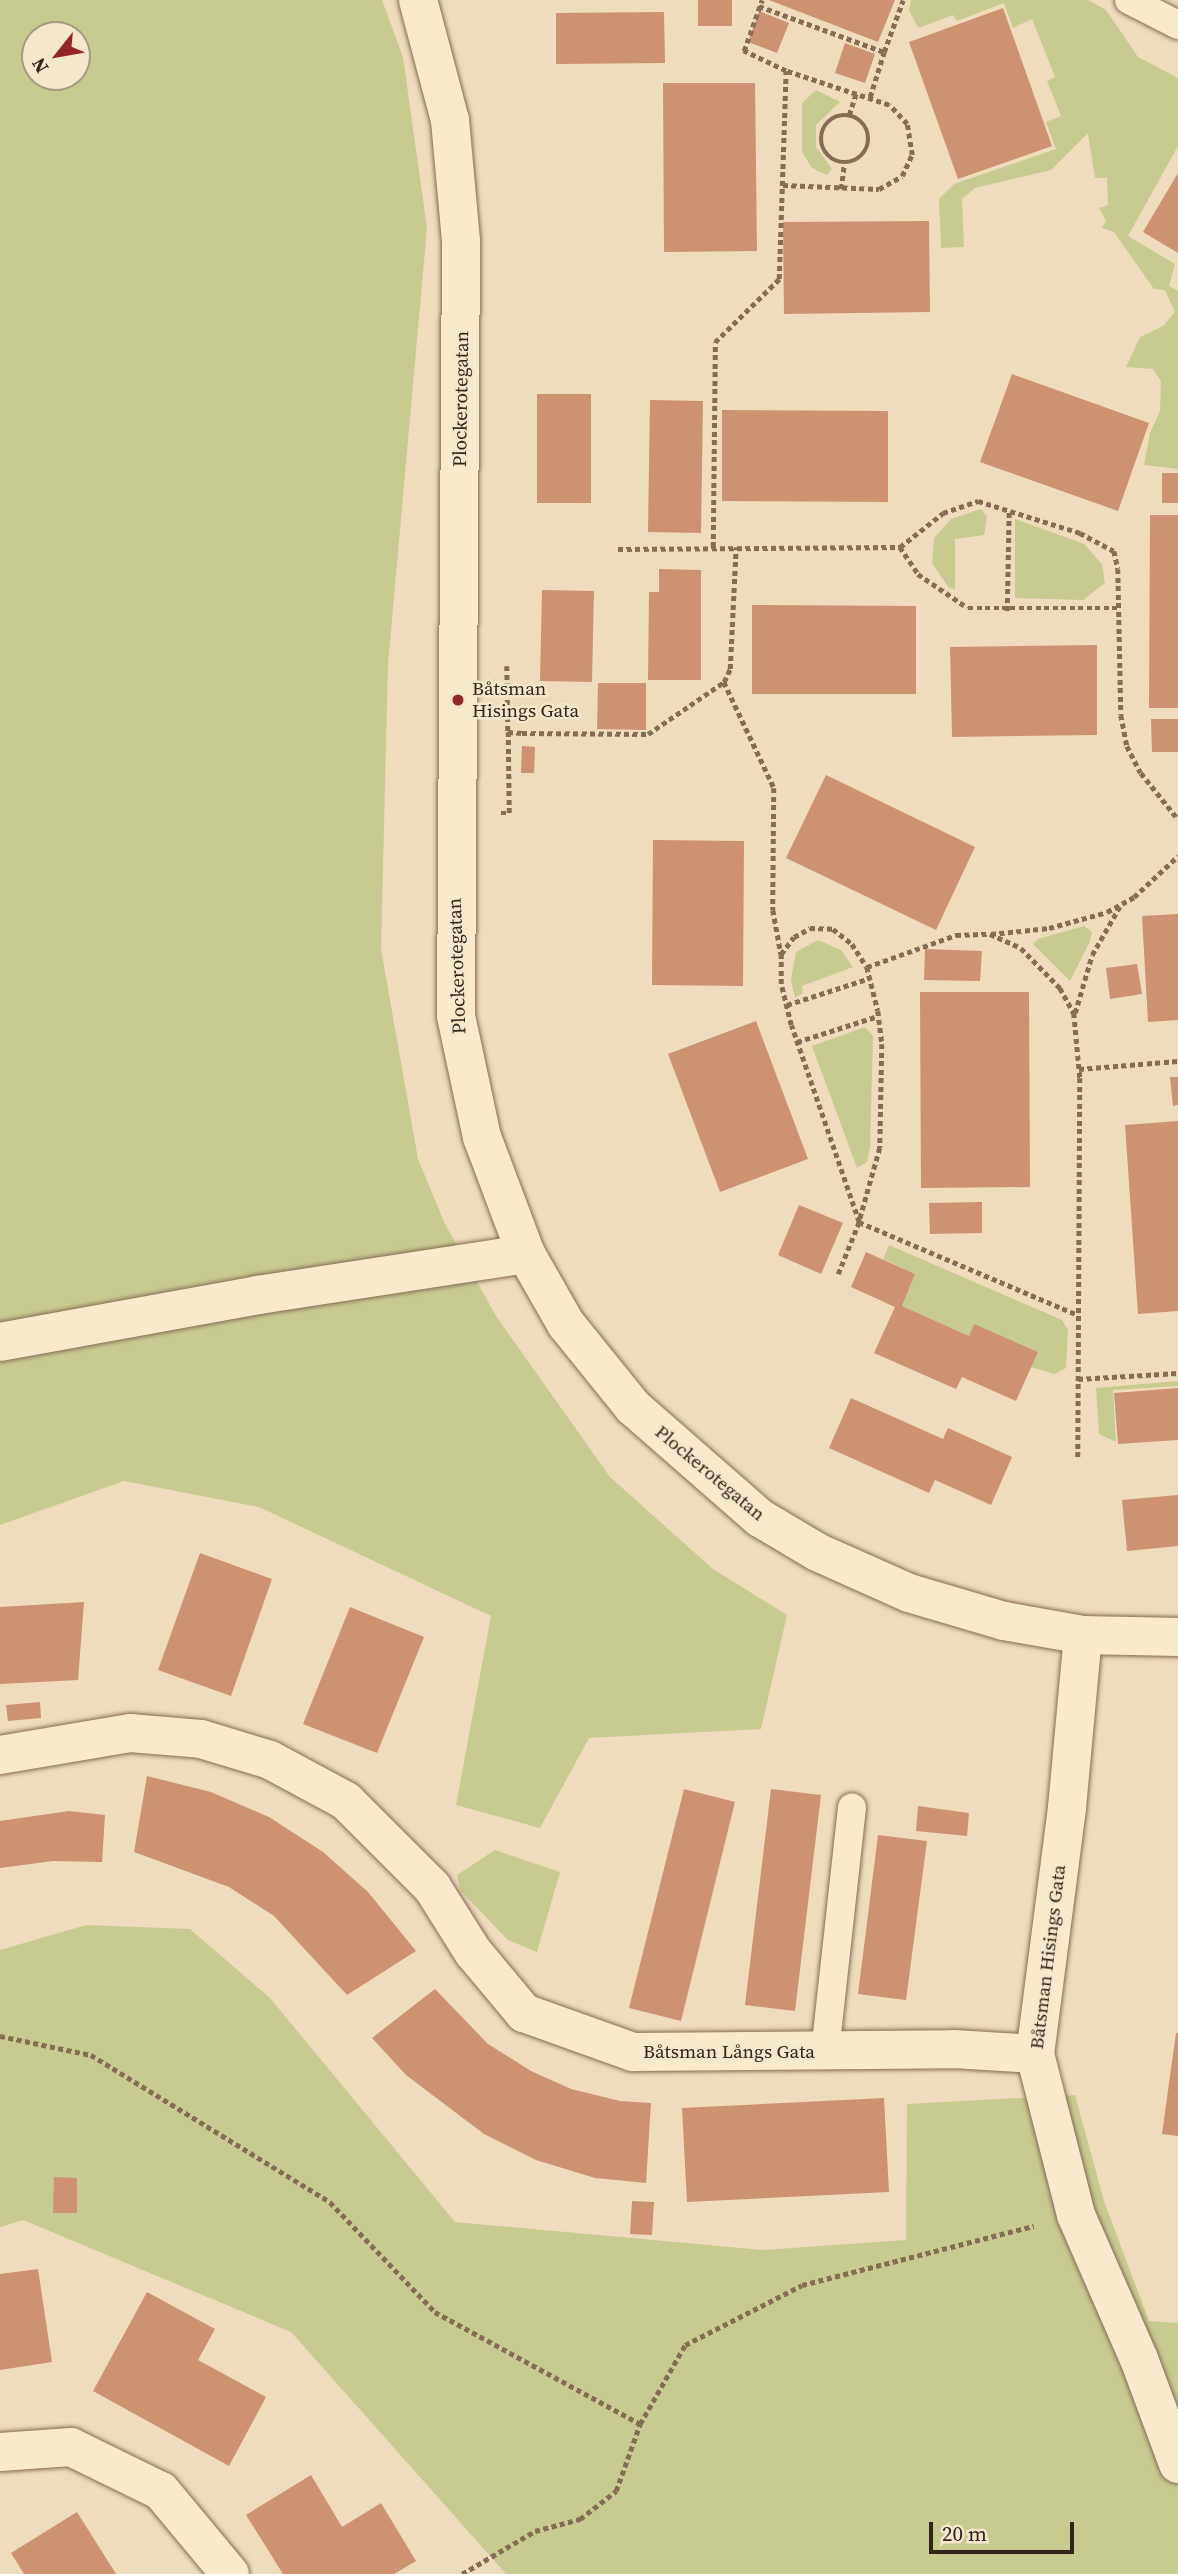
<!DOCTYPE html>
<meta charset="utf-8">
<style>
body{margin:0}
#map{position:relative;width:1178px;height:2574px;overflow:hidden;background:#eedcbc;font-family:"Source Serif 4",serif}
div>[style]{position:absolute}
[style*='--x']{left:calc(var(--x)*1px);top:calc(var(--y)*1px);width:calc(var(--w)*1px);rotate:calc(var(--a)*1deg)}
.green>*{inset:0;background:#c8cb90}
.building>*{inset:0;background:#cd9271}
.path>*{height:4.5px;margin-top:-2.25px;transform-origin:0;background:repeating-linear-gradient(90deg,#856c55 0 5px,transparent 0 8.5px)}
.path>.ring{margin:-2.25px;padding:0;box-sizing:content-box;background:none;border:4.5px solid #856c55;border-radius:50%}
.roads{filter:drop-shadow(0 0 2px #856c55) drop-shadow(0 0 2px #856c55)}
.service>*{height:28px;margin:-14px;padding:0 14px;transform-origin:14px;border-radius:14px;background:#f9eace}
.minor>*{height:38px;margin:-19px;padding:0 19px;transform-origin:19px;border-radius:19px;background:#f9eace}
.dots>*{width:19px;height:19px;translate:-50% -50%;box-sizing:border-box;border:4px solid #f5e7cb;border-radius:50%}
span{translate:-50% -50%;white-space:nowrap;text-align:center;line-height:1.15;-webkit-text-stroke:5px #f5e7cb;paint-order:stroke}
.street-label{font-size:19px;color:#34251a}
.poi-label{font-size:19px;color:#34251a}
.left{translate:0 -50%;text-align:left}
.north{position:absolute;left:21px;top:21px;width:70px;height:70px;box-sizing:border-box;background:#f5e7cb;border:2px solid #a89984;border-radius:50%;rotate:239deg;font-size:19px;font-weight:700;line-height:28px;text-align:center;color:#34251a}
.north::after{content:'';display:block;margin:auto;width:24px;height:32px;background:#94252c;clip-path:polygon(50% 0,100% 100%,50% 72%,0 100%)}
.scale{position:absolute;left:929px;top:2522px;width:145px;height:32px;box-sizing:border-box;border:4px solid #34251a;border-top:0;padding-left:9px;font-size:21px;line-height:24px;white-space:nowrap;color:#34251a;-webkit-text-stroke:5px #f5e7cb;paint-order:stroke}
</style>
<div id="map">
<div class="green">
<div style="clip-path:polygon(evenodd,0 0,382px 0,403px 57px,427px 228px,388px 664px,381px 949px,418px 1159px,445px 1224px,496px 1316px,610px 1477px,713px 1569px,787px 1615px,761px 1729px,589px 1738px,540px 1828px,456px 1805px,491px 1616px,259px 1507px,124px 1481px,0 1525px,0 0,35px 35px,77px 35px,77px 77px,35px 77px,35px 35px)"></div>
<div style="clip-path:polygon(911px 0,1088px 0,1106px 10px,1138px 57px,1178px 78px,1178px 146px,1128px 236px,1175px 264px,1169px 286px,1178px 291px,1178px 469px,1144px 465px,1150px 433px,1160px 411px,1161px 381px,1153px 369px,1126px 367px,1140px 337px,1163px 326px,1175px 312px,1165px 290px,1154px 289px,1114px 232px,1102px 228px,1106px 221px,1099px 208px,1108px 205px,1107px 178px,1095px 178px,1088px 133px,1051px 170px,975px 188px,962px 199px,964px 247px,941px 248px,939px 199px,954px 184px,1056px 149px,1046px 122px,1061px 116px,1047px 81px,1055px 77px,1032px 19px,1013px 28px,1004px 3px,957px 21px,953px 15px,918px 28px,909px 10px)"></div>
<div style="clip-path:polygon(816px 90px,840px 102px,816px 125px,816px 147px,832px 169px,827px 175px,812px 168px,802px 152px,802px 103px)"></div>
<div style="clip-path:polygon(981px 509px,987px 516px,984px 535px,955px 539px,955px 589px,949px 588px,932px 563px,934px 538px,951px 519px)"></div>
<div style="clip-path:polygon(1015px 519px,1084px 544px,1102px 564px,1105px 583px,1083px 600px,1015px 598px)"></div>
<div style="clip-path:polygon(1084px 926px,1092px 932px,1090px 941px,1070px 981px,1033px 944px,1038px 939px)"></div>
<div style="clip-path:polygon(818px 940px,841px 950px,853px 967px,802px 986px,803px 993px,795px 998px,791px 980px,796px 952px)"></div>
<div style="clip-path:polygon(865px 1027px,873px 1036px,870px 1147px,867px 1162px,857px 1168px,812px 1046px)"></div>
<div style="clip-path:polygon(889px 1245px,1062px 1320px,1068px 1330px,1066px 1368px,1054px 1374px,1031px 1367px,1037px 1352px,974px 1325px,969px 1336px,902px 1306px,915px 1274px,883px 1259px)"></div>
<div style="clip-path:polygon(1178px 1381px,1178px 1386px,1113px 1390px,1116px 1442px,1099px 1434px,1096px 1388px)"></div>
<div style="clip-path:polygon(495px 1850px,560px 1872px,537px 1952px,508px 1940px,460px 1890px,457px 1875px)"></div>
<div style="clip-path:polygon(86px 1925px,190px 1929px,270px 1998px,455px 2222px,763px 2250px,906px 2240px,907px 2104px,1075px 2095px,1104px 2201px,1149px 2321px,1178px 2323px,1178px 2574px,506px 2574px,291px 2332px,23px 2220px,0 2227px,0 1950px)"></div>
</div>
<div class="building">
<div style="clip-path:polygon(698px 0,732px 0,732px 26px,698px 26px)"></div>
<div style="clip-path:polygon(769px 0,895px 0,878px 42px)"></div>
<div style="clip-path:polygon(1003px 8px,1052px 146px,958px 179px,909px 42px)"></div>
<div style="clip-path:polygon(759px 11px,789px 23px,777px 53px,748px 42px)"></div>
<div style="clip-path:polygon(664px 12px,665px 63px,556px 64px,556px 13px)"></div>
<div style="clip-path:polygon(845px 43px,875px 54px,865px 83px,835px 73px)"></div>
<div style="clip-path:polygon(663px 83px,755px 83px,757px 251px,664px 252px)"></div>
<div style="clip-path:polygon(1178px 173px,1178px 253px,1143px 232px)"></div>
<div style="clip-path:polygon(929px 221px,930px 312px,784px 314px,783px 222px)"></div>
<div style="clip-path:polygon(1012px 374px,1149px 423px,1118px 511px,980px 462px)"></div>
<div style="clip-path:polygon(537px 394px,591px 394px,591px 503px,537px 503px)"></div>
<div style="clip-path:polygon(650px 400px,703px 401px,701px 533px,648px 532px)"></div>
<div style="clip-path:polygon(722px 410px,888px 411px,888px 502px,722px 501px)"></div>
<div style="clip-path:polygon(1162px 473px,1178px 473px,1178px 503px,1162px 503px)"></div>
<div style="clip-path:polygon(1150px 515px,1178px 515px,1178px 708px,1149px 708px)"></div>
<div style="clip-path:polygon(659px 569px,701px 570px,701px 680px,648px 680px,649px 592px,659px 592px)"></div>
<div style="clip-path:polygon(542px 590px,594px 591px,592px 682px,540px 681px)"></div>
<div style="clip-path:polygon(752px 605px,916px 606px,916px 694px,752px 694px)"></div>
<div style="clip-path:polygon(1097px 645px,1097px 735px,952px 737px,950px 647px)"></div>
<div style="clip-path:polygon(598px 683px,646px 683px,646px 730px,597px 729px)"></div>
<div style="clip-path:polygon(1151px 719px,1178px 719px,1178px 752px,1152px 752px)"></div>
<div style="clip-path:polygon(522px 746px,535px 747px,534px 773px,521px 773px)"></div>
<div style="clip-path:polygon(826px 775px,975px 847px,936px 930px,786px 858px)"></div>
<div style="clip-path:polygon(653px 840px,744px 841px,743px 986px,652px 985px)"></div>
<div style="clip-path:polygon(1178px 914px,1178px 1020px,1148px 1022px,1142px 916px)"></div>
<div style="clip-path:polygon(925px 949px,982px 951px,980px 981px,924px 980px)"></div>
<div style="clip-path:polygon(1137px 964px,1142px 994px,1110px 999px,1106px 968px)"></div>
<div style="clip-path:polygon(920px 992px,1029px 992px,1030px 1187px,921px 1188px)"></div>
<div style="clip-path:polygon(756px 1021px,808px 1159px,720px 1192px,668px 1054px)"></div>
<div style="clip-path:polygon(1170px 1077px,1178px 1077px,1178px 1105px,1173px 1106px)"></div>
<div style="clip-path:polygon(1178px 1121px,1178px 1311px,1138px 1314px,1125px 1125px)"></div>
<div style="clip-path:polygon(982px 1202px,982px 1233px,930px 1234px,929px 1203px)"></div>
<div style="clip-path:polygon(799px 1205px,843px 1223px,821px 1274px,778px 1255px)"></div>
<div style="clip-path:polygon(866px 1252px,915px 1274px,902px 1306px,969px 1336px,974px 1324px,1038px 1352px,1016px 1401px,962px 1377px,956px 1389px,874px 1353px,895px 1307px,851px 1287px)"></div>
<div style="clip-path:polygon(1178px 1388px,1178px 1440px,1118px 1444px,1114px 1393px)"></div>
<div style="clip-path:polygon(851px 1398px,943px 1439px,948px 1428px,1012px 1457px,991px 1505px,935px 1480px,929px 1493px,829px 1448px)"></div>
<div style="clip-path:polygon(1178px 1495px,1178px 1546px,1127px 1551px,1122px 1500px)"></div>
<div style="clip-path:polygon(200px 1553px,272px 1579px,231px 1696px,158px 1670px)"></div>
<div style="clip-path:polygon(84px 1602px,78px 1680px,0 1684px,0 1607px)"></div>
<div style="clip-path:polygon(350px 1607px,424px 1637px,377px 1753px,303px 1724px)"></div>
<div style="clip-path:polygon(40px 1702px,41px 1718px,8px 1721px,6px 1705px)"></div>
<div style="clip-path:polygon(147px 1776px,211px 1792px,269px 1817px,323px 1852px,368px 1892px,416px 1951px,347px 1995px,274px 1916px,229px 1887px,134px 1852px)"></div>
<div style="clip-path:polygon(684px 1789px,735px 1802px,681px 2021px,629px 2008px)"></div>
<div style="clip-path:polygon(771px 1789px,821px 1795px,795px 2011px,745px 2005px)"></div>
<div style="clip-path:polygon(918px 1806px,969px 1813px,967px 1836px,916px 1831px)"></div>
<div style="clip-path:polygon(69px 1811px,105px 1815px,102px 1862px,53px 1861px,0 1868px,0 1821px)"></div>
<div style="clip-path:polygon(878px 1835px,927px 1841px,906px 2000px,858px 1994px)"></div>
<div style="clip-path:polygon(435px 1989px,488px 2044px,531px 2071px,571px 2089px,620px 2101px,651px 2103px,646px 2183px,595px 2178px,536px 2160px,484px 2134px,406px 2075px,372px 2038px)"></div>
<div style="clip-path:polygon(1176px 2033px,1178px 2033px,1178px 2136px,1162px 2134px)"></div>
<div style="clip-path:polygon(884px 2098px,889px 2192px,687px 2202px,682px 2108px)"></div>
<div style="clip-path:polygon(54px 2177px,77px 2178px,77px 2213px,53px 2213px)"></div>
<div style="clip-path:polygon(632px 2201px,654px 2202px,652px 2235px,630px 2234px)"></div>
<div style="clip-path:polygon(38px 2269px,52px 2362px,0 2370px,0 2274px)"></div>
<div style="clip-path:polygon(147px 2292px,215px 2329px,198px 2360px,266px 2397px,229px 2466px,93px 2391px)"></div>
<div style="clip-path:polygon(311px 2475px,342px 2527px,381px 2503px,416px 2561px,394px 2574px,283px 2574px,246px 2515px)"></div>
<div style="clip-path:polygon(77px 2512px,116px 2574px,24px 2574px,11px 2553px)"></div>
</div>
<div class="path">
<div style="--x:759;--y:6;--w:133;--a:20.2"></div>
<div style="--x:884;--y:52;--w:55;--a:-69.9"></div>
<div style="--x:870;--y:97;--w:47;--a:-72.7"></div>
<div style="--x:849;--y:115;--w:23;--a:-72"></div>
<div class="ring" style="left:821px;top:115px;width:43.5px;height:43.5px"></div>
<div style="--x:783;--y:185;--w:96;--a:2.4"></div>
<div style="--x:879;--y:189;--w:26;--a:-29"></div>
<div style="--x:902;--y:176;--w:23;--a:-65"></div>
<div style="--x:912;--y:155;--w:31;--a:-99"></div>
<div style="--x:907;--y:124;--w:26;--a:-133"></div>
<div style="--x:889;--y:105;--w:108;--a:-161.7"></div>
<div style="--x:841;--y:189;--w:25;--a:-83"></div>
<div style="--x:713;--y:547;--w:205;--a:-89.4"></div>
<div style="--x:715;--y:342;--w:90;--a:-44.5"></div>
<div style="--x:779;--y:279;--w:208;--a:-88.1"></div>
<div style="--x:786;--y:71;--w:47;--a:-154.5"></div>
<div style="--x:744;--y:51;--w:54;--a:-70.6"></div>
<div style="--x:900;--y:547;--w:32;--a:56"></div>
<div style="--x:918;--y:574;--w:60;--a:34.2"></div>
<div style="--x:968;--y:608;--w:152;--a:0"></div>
<div style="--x:618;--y:549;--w:282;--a:-0.4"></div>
<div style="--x:900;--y:547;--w:55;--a:-38.3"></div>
<div style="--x:943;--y:513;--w:37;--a:-19"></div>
<div style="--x:978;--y:501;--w:107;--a:17.4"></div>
<div style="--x:1080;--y:533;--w:38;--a:28"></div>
<div style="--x:1114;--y:551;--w:18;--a:77"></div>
<div style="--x:1118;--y:569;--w:146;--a:88.8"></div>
<div style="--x:1121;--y:715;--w:32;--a:79"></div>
<div style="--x:1127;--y:746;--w:30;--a:63"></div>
<div style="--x:1141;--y:773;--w:59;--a:51.2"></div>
<div style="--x:1007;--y:611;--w:102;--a:-88.9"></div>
<div style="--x:507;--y:666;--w:66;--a:89.1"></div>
<div style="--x:508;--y:732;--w:14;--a:4"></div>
<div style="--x:522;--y:733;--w:126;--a:0.5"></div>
<div style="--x:648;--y:734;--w:92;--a:-34.4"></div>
<div style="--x:724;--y:682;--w:117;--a:64.7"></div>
<div style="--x:774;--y:788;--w:122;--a:90.5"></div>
<div style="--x:773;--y:910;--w:45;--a:79.7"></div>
<div style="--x:724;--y:682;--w:14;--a:-65"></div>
<div style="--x:730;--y:669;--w:122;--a:-87.2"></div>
<div style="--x:501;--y:813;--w:8;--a:0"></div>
<div style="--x:509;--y:813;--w:81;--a:-90.7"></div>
<div style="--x:810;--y:928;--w:23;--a:2"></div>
<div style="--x:833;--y:929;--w:24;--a:38"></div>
<div style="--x:852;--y:944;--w:27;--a:57"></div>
<div style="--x:867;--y:967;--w:45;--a:76"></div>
<div style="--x:878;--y:1011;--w:33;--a:83"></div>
<div style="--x:882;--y:1044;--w:104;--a:91.1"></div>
<div style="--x:880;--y:1148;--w:77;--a:105.8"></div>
<div style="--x:859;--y:1222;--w:208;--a:-109"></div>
<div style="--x:791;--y:1025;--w:42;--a:-103.7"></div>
<div style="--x:781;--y:984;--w:30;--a:-90"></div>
<div style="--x:781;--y:954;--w:21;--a:-53"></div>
<div style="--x:794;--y:937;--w:18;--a:-29"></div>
<div style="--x:991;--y:934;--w:58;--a:-5.9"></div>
<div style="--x:1049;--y:928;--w:60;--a:-15.4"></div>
<div style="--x:1107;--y:912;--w:31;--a:-29"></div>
<div style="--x:1134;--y:897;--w:60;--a:-43"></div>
<div style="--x:867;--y:967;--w:95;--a:-19.8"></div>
<div style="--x:956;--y:935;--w:34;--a:-2"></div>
<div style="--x:990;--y:934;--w:34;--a:24"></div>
<div style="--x:1021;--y:948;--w:56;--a:45.7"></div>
<div style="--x:1060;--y:988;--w:29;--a:61"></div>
<div style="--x:1074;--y:1013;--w:65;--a:84.7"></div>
<div style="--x:1080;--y:1078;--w:381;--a:90.3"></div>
<div style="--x:787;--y:1005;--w:87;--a:-18"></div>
<div style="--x:1075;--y:1013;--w:60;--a:-73.7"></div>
<div style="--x:1092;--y:955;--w:56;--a:-60.3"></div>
<div style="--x:797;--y:1042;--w:85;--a:-17.8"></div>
<div style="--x:1079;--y:1069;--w:99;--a:-4.6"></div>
<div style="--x:838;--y:1274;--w:56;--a:-68"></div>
<div style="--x:859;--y:1222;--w:238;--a:23"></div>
<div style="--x:1078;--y:1379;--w:100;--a:-3.4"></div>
<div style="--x:0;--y:2036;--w:93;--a:11.8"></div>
<div style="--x:91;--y:2055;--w:281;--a:31.6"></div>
<div style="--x:330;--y:2202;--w:152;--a:46.3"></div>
<div style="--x:435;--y:2312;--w:234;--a:28.6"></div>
<div style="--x:462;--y:2574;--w:85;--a:-30.5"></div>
<div style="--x:535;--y:2531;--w:47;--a:-14.9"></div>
<div style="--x:580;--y:2519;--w:46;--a:-37.9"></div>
<div style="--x:616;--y:2491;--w:71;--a:-70.3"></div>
<div style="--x:640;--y:2424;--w:91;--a:-60.3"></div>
<div style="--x:685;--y:2345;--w:131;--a:-27.1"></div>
<div style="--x:802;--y:2285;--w:239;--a:-14.3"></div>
</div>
<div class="roads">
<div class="service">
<div style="--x:1129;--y:0;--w:55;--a:27"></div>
<div style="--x:825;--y:2052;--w:246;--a:-83.7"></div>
</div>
<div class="minor">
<div style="--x:418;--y:0;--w:124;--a:75.1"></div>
<div style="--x:450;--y:120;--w:121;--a:84.8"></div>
<div style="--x:461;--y:241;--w:775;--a:90.37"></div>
<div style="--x:456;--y:1016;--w:124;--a:77.9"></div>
<div style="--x:482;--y:1137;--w:125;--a:69.4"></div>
<div style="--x:526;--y:1254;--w:81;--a:60.3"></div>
<div style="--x:566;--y:1324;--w:107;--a:51.1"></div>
<div style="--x:633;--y:1407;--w:169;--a:41.2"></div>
<div style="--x:760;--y:1518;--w:66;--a:30.8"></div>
<div style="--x:817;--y:1552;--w:101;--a:24"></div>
<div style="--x:909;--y:1593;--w:99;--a:16.4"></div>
<div style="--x:1004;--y:1621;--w:80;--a:10"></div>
<div style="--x:1083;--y:1635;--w:95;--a:1.2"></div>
<div style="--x:0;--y:1342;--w:262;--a:-10.3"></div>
<div style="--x:258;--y:1295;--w:271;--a:-8.7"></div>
<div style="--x:1083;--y:1635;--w:174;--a:95.3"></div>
<div style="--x:1067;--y:1808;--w:248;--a:97.4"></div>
<div style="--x:1035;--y:2054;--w:166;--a:75.7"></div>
<div style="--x:1076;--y:2215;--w:157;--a:66.4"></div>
<div style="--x:1139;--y:2359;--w:112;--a:69.6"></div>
<div style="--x:0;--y:1755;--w:132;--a:-9.6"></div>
<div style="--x:130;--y:1733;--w:71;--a:4.8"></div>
<div style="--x:201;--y:1739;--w:72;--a:16.9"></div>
<div style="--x:270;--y:1760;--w:86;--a:28.3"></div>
<div style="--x:346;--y:1801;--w:122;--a:45"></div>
<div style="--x:432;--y:1887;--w:77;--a:57.8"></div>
<div style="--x:473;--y:1952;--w:80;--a:50.1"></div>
<div style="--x:524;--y:2013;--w:116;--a:19.7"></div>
<div style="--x:633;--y:2052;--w:321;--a:-0.5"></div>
<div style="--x:954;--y:2049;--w:81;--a:3.5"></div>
<div style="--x:0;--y:2452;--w:71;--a:-4"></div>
<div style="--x:71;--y:2447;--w:100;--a:26.1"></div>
<div style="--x:161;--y:2491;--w:108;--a:50.3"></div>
</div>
</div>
<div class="dots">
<div style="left:458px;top:700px;background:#94252c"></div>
</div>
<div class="street-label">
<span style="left:461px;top:399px;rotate:-89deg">Plockerotegatan</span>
<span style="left:457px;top:966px;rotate:-92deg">Plockerotegatan</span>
<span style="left:710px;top:1473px;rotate:40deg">Plockerotegatan</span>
<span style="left:1048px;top:1957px;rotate:-83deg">Båtsman Hisings Gata</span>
<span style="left:729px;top:2052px">Båtsman Långs Gata</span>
</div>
<div class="poi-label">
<span class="left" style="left:472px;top:700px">Båtsman<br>Hisings Gata</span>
</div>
<div class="north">N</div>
<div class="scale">20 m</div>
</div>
